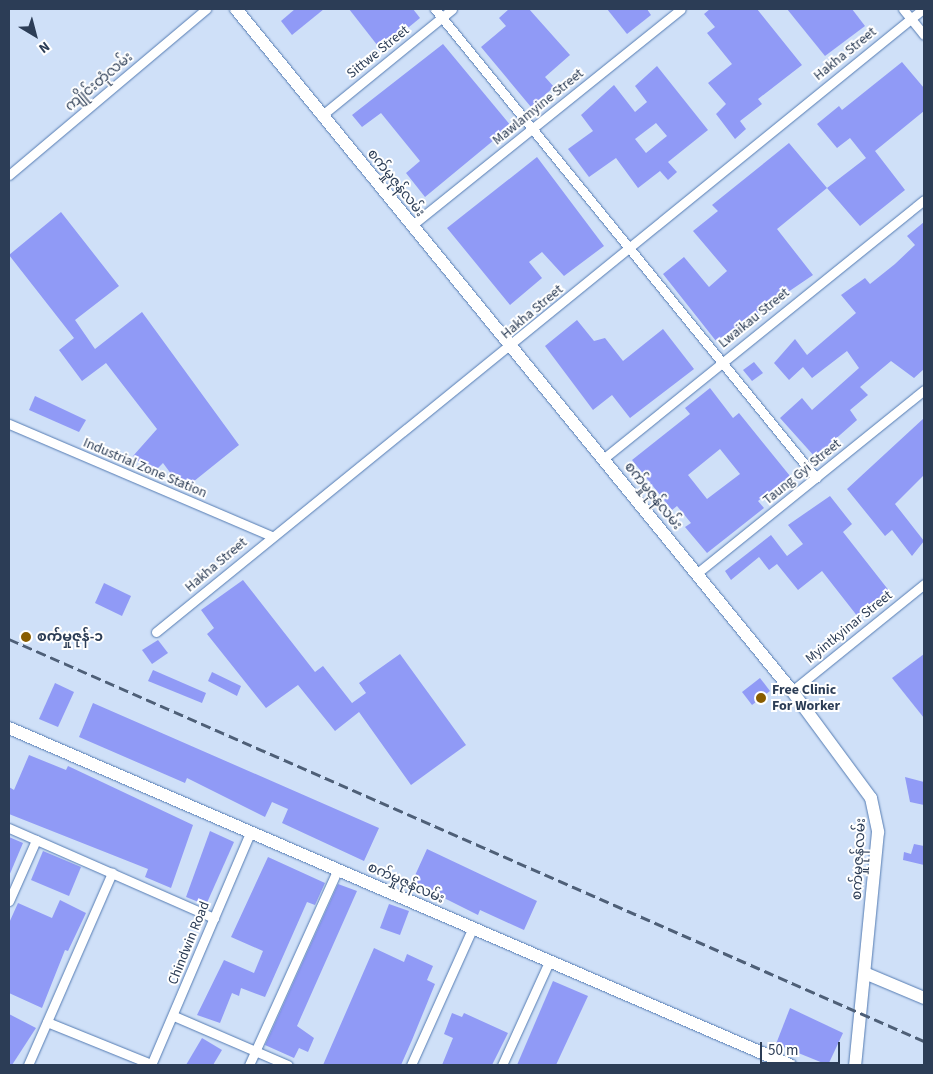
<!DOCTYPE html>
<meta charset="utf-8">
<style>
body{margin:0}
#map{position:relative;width:933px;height:1074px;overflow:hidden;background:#cfe0f8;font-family:"Source Sans 3","Noto Sans Myanmar",sans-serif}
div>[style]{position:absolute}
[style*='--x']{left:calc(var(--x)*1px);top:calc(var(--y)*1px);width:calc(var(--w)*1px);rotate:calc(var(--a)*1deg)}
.building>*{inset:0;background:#909af6}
.roads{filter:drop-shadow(0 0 1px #547bb2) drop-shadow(0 0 1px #547bb2)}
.street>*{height:9px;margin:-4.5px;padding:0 4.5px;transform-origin:4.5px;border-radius:4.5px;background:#fff}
.secondary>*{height:12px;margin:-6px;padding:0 6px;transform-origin:6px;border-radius:6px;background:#fff}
.rail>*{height:3px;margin-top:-1.5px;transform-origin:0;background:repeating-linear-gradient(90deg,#4e5f77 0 10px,transparent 0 15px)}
.dots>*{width:14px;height:14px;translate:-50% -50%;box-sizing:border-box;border:2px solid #fff;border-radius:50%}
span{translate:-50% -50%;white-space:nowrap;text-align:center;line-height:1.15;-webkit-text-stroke:4px #fff;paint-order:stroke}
.street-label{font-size:14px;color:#2c3d56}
.poi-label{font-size:14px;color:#2c3d56;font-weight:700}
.left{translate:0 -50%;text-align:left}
.frame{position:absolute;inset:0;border:10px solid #2c3d56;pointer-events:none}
.north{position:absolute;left:10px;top:10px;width:50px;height:50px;-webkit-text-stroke:4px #fff;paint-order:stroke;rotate:143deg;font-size:14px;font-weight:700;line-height:20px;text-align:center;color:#2c3d56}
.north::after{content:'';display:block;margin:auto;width:18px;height:22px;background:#2c3d56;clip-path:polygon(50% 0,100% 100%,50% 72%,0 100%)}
.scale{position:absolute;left:760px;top:1042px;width:80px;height:22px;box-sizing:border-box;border:2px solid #2c3d56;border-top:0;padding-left:6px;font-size:15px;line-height:18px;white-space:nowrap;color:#2c3d56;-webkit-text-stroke:4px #fff;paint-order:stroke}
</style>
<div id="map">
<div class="building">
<div style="clip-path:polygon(295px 9px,324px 9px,292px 35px,281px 21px)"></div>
<div style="clip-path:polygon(349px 9px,413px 9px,420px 18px,381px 50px)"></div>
<div style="clip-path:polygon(509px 9px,529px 9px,570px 55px,545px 77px,554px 87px,531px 107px,481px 47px,506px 26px,499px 18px)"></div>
<div style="clip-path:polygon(607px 9px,647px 9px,651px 15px,627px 34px)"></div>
<div style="clip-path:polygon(710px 9px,757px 9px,802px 65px,758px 99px,762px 104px,740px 121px,746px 129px,735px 139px,716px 114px,726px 104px,708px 83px,732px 64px,707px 33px,715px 27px,704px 14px)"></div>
<div style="clip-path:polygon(787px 9px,852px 9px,865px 26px,825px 56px)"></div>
<div style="clip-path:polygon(443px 44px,511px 126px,425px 197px,406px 173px,420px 161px,381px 113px,362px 127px,352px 115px)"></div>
<div style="clip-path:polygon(902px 62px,924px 88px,924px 111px,875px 151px,905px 190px,860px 226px,827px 188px,866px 158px,850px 138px,837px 148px,817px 124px,839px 106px,842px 110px)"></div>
<div style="clip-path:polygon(evenodd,657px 66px,708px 130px,668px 162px,677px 172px,668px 180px,660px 171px,638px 188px,616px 158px,589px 177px,568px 149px,593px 131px,581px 115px,614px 85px,635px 112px,647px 102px,635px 86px,657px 66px,656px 123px,667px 136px,646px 153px,635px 139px,656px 123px)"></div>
<div style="clip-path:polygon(789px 143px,827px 188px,777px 229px,813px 275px,716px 341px,663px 274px,684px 257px,709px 287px,727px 271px,693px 231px,718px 211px,712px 205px)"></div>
<div style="clip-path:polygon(537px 157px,604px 246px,564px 276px,542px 252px,529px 262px,542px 278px,510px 305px,447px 228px)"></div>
<div style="clip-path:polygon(61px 212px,119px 286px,75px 320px,95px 349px,142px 312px,239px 445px,183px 490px,163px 463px,152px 474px,133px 456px,157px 429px,106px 363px,82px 381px,59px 350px,74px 338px,9px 255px)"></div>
<div style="clip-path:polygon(924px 222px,924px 369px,914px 378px,891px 361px,860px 387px,868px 395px,850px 410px,857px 420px,815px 457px,780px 418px,802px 398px,812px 410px,859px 368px,847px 351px,812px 378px,803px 367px,789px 380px,774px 363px,795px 339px,807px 355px,856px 313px,841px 295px,865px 278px,870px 284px,895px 264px,915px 245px,907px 236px)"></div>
<div style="clip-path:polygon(577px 320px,594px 341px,605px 338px,623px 361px,663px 329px,694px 369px,630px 418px,612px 395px,593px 410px,545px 346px)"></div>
<div style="clip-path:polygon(754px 362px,763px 373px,752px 381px,743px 370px)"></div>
<div style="clip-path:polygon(evenodd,710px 388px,733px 418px,739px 413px,790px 476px,758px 501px,764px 508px,707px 553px,685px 527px,691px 523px,677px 506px,672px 510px,632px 460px,690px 414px,685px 408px,710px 388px,720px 449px,740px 474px,707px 499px,688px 475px,720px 449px)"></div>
<div style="clip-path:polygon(35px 396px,86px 420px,79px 432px,29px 410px)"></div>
<div style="clip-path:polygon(924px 418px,924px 475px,895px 504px,924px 541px,912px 556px,892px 530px,885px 536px,847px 489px)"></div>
<div style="clip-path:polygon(830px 496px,852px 524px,843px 532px,890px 592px,858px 617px,822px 571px,798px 590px,777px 564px,769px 570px,759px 557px,731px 580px,725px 571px,771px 535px,787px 556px,803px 544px,788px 525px)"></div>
<div style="clip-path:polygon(243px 580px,315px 672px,323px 666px,352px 703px,366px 693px,359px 683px,400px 654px,466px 745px,411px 785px,359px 712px,335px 731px,298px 685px,266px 708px,207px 634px,214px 628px,201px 610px)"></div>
<div style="clip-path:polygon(104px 583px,131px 596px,122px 616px,95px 603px)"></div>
<div style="clip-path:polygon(158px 640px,168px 653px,152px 664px,142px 650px)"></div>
<div style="clip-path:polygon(924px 654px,924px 718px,892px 678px)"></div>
<div style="clip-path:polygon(153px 670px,206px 693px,202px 703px,148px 681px)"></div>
<div style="clip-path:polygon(212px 672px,241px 686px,237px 696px,208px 681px)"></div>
<div style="clip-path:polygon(760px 678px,770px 691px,752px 705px,742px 692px)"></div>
<div style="clip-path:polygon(55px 683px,74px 692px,58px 727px,39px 719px)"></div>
<div style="clip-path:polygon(93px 703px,379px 828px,364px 861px,282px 823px,288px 809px,272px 802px,265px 817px,187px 778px,185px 783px,79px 737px)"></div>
<div style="clip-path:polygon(29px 755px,66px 770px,68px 766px,193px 825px,171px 888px,145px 877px,148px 869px,9px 814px,9px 787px,14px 790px)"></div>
<div style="clip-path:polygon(905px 777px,924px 782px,924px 805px,910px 802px)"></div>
<div style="clip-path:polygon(210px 831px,234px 842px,206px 905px,186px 897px)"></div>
<div style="clip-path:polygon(9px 837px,23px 843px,9px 876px)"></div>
<div style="clip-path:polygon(914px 844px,924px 846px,924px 865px,903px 860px,904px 852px,911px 854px)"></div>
<div style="clip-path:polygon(427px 849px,537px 901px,524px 930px,480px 910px,478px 915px,412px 882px)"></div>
<div style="clip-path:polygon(43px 851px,81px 867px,69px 896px,31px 880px)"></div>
<div style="clip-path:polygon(268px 857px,325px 883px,315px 905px,307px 902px,265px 997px,241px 988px,239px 996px,232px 993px,220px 1023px,197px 1015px,224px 960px,254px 973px,263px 951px,231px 937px)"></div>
<div style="clip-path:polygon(338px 884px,357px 891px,297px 1026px,314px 1038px,308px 1052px,299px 1048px,294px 1058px,265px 1045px)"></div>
<div style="clip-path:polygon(60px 900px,86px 913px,68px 951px,65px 950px,42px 1008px,9px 993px,9px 923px,18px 903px,52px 918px)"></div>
<div style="clip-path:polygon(389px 904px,409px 911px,400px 935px,380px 928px)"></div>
<div style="clip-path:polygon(374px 948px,404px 962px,407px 954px,433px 966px,427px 980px,435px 984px,412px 1040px,401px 1065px,323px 1065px)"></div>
<div style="clip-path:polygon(553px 981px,588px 996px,556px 1065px,517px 1065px)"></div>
<div style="clip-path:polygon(790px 1008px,843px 1033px,828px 1065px,776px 1044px)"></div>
<div style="clip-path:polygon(452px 1013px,462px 1017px,464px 1013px,508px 1033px,492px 1065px,442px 1065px,453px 1038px,444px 1034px)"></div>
<div style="clip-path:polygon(9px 1014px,36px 1028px,12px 1065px,9px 1065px)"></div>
<div style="clip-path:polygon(202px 1038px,222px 1050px,213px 1065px,186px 1065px)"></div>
</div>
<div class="roads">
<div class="street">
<div style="--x:435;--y:9;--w:604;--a:50.91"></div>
<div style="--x:903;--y:9;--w:33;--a:51"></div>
<div style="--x:321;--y:116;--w:169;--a:-39.2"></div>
<div style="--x:9;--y:175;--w:258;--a:-40.1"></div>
<div style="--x:411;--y:226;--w:346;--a:-38.8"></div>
<div style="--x:9;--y:424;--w:285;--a:23.1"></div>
<div style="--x:603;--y:459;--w:412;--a:-38.9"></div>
<div style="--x:696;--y:574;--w:293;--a:-38.9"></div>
<div style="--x:156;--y:632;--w:988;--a:-39.09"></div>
<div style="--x:792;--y:691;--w:170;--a:-39"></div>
<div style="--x:9;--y:828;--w:224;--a:23.7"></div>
<div style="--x:9;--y:901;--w:67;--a:-66.1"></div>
<div style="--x:174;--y:1016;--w:124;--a:23.3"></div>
<div style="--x:47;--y:1022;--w:112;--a:22"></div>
<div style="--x:28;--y:1065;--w:210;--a:-66.4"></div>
<div style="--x:151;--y:1065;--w:254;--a:-66.9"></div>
<div style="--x:249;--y:1065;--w:215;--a:-65.6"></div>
<div style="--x:411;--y:1065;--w:149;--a:-65.8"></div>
<div style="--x:502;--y:1065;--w:113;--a:-65.5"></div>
</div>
<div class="secondary">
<div style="--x:236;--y:9;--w:880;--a:50.81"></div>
<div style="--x:792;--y:691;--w:133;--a:53.6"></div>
<div style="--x:871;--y:798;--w:35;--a:78"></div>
<div style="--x:878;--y:832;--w:234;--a:95.6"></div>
<div style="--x:9;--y:728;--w:851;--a:23.34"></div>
<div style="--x:867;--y:974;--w:62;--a:22.8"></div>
</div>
</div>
<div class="rail">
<div style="--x:9;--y:639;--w:999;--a:23.72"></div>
</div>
<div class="dots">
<div style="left:26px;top:637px;background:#895d00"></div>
<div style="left:761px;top:698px;background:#895d00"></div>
</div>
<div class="street-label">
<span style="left:378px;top:52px;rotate:-39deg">Sittwe Street</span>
<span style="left:845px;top:54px;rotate:-39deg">Hakha Street</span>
<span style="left:99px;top:82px;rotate:-40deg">ကျိုင်းတုံလမ်း</span>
<span style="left:538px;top:107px;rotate:-39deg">Mawlamyine Street</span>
<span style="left:396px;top:183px;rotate:51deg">စက်မှုဇုန်လမ်း</span>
<span style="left:532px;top:312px;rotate:-40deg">Hakha Street</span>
<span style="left:754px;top:318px;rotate:-39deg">Lwaikau Street</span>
<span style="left:145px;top:468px;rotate:23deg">Industrial Zone Station</span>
<span style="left:802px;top:472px;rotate:-39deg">Taung Gyi Street</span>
<span style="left:653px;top:496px;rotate:51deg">စက်မှုဇုန်လမ်း</span>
<span style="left:216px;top:565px;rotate:-40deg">Hakha Street</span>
<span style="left:849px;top:627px;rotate:-39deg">Myintkyinar Street</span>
<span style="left:859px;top:859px;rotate:-87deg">စက်မှုဇုန်လမ်း</span>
<span style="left:406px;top:883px;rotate:24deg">စက်မှုဇုန်လမ်း</span>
<span style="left:189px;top:943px;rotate:-68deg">Chindwin Road</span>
</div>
<div class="poi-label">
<span class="left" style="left:37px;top:637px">စက်မှုဇုန်-၁</span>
<span class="left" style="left:772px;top:698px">Free Clinic<br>For Worker</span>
</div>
<div class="frame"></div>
<div class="north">N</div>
<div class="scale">50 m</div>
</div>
